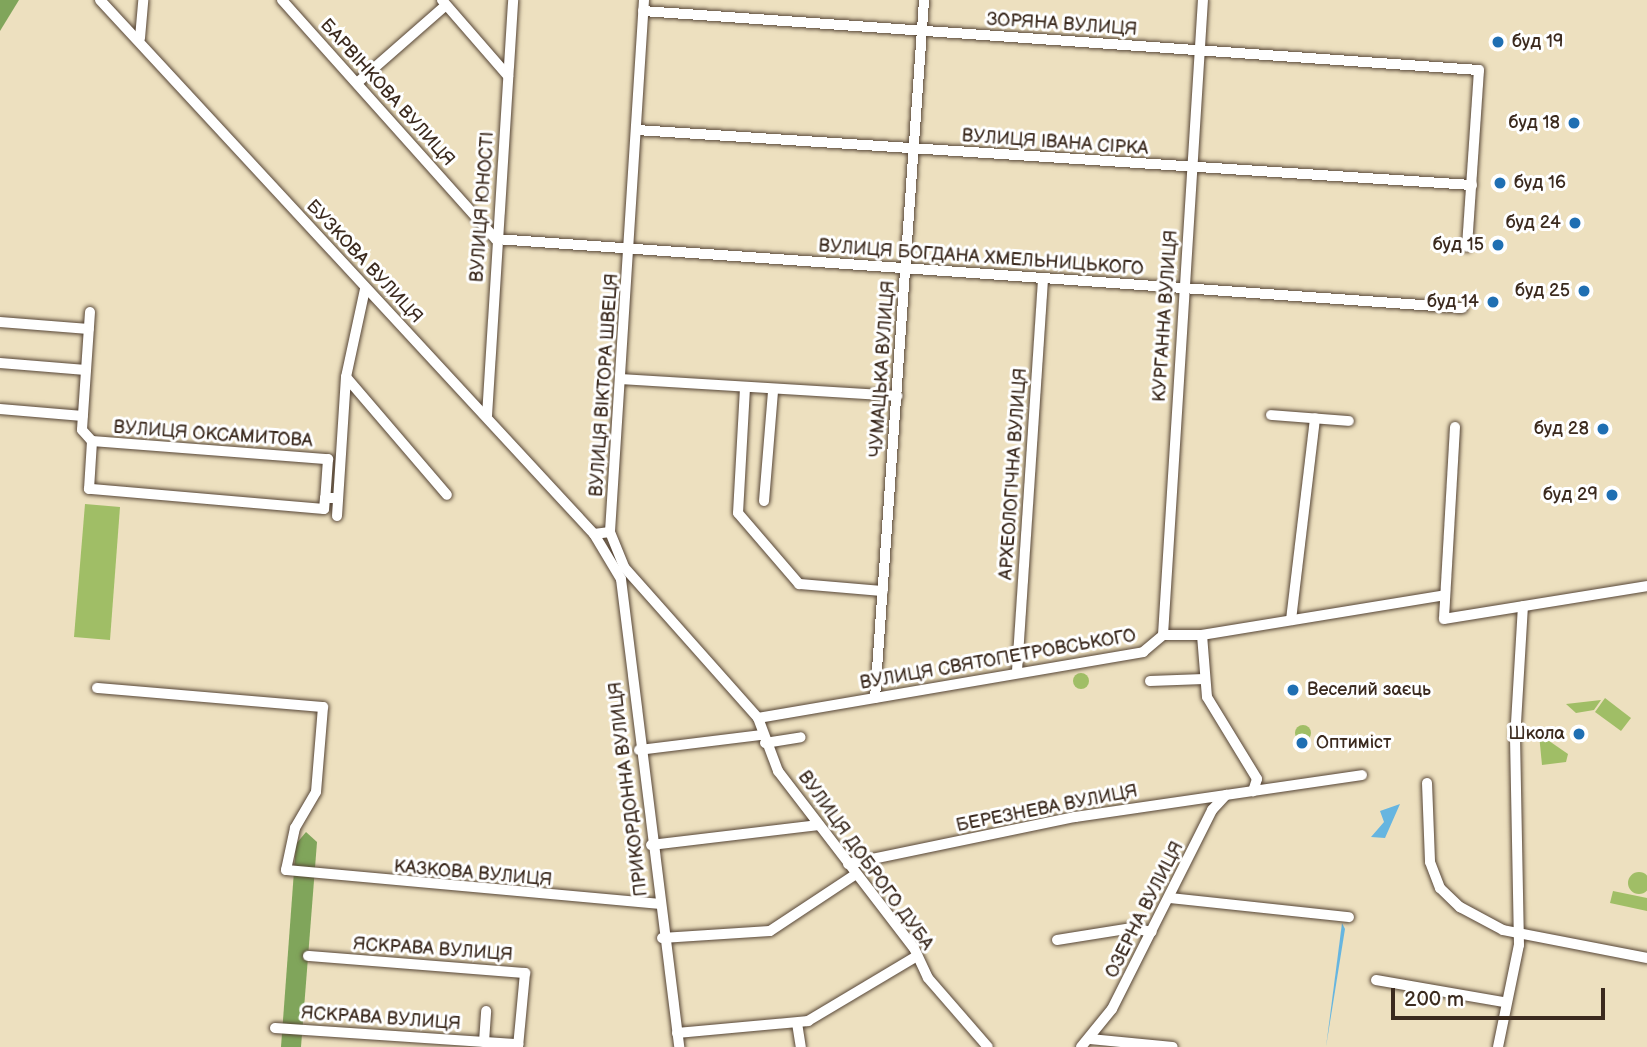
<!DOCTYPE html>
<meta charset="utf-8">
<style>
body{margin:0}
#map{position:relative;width:1647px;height:1047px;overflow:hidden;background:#ede0bf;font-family:"Balsamiq Sans",sans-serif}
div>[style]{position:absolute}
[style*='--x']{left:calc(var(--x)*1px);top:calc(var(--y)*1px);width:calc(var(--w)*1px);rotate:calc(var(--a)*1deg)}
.green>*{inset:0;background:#a0be66}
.round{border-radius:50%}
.forest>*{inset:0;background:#80a55b}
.water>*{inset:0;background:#66b5e0}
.roads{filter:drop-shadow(0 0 2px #564536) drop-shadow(0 0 2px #564536)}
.minor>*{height:10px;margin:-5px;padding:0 5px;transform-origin:5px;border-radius:5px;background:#fff}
.dots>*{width:19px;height:19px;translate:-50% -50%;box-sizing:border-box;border:4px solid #fff;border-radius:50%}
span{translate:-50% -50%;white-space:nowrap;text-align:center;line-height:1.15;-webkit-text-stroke:6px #fff;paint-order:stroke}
.street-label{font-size:18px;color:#3b2a1e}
.poi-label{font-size:18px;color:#3b2a1e}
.left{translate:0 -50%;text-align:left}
.right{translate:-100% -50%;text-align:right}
.scale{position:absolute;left:1391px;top:988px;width:214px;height:32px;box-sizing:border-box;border:4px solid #3b2a1e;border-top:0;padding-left:9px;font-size:21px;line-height:24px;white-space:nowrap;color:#3b2a1e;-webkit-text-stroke:5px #fff;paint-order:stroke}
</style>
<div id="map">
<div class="green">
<div style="clip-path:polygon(85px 504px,120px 507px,110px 640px,74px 637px)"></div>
<div class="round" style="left:1073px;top:673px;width:16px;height:16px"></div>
<div style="clip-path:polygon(1605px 698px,1631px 718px,1621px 731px,1595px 712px)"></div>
<div style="clip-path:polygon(1601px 700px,1594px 710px,1576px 713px,1566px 704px)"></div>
<div class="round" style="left:1295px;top:725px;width:16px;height:16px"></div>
<div style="clip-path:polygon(1539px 734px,1568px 754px,1566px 762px,1542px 765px)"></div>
<div class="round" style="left:1628px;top:872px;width:22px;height:22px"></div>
<div style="clip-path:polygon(1613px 891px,1647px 898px,1647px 911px,1610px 903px)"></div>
</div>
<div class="forest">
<div style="clip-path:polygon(0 0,19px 0,0 31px)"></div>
<div style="clip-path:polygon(306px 832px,317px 842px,301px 1047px,281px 1047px,296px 844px)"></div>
</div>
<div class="water">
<div style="clip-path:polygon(1400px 804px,1385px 838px,1371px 837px,1384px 822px,1380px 811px)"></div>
<div style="clip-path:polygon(1342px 923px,1345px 929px,1326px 1047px)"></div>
</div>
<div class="roads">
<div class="minor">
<div style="--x:100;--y:0;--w:727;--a:47.23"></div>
<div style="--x:594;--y:534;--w:16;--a:-7"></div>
<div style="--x:282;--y:0;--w:321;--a:48.2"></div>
<div style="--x:496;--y:239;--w:969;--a:4.08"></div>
<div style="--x:442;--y:0;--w:101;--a:49"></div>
<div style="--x:644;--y:0;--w:533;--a:93.66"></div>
<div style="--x:610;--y:532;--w:38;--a:68"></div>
<div style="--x:624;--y:567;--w:202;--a:48.4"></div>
<div style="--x:643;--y:11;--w:838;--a:4.04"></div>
<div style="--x:1479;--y:70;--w:177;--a:93.9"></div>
<div style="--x:140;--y:38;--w:38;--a:-85"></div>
<div style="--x:357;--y:83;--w:118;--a:-41.2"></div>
<div style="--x:637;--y:130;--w:837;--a:3.77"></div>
<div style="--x:90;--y:312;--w:118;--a:93.9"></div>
<div style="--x:82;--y:430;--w:15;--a:48"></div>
<div style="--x:0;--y:322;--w:89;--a:4.5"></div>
<div style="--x:0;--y:363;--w:86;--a:4.7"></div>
<div style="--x:346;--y:377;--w:155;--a:49.4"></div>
<div style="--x:621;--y:379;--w:277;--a:3.5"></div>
<div style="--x:745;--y:388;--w:125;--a:93.2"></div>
<div style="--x:738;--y:513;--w:94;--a:49.3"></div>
<div style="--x:799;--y:584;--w:84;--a:4.8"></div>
<div style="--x:0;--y:409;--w:83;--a:4.8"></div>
<div style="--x:1271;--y:415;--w:78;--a:4.4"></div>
<div style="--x:487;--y:416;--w:417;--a:-86.4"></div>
<div style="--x:1455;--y:427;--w:192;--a:93.3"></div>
<div style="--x:1444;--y:619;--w:206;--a:-9.2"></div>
<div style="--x:325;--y:498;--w:11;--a:95"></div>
<div style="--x:324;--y:509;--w:236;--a:-175.1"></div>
<div style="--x:89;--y:489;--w:48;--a:-86.4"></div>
<div style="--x:92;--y:441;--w:237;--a:4.4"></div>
<div style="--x:328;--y:459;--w:39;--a:94"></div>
<div style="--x:325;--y:498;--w:13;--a:0"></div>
<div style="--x:764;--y:501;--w:110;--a:-85.3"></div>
<div style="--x:337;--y:516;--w:139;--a:-86.3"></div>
<div style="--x:346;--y:377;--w:90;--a:-77.8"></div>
<div style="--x:594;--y:534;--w:52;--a:59"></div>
<div style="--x:621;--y:579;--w:472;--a:82.9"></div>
<div style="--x:1291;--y:620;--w:203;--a:-83.2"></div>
<div style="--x:1163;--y:635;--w:636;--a:-86.4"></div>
<div style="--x:1202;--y:635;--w:62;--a:85.4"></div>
<div style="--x:1207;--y:697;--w:96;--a:58.6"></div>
<div style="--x:1257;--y:779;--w:13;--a:108"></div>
<div style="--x:1017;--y:671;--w:393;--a:-86.2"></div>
<div style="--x:1150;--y:681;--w:54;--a:-2.1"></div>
<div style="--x:97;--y:688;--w:227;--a:4.8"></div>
<div style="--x:323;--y:707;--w:85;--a:94.7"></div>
<div style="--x:316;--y:792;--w:42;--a:120.3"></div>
<div style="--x:295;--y:828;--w:43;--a:102.1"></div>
<div style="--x:286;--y:870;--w:374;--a:5.2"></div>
<div style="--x:875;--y:698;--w:700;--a:-85.98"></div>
<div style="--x:758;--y:718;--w:391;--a:-9.7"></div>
<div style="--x:1143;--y:652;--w:26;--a:-40"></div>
<div style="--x:1163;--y:635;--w:39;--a:0"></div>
<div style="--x:1202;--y:635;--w:246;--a:-9.3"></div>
<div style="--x:758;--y:718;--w:57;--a:69.3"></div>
<div style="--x:778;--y:771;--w:223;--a:52.5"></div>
<div style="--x:914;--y:948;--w:33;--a:65"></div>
<div style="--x:928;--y:978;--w:91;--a:49"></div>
<div style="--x:765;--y:743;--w:36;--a:-9"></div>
<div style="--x:639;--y:750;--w:123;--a:-7"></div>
<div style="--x:1427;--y:783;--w:79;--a:87.8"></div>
<div style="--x:1430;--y:862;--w:28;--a:69"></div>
<div style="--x:1440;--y:888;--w:28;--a:44"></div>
<div style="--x:1460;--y:907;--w:49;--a:28.1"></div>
<div style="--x:1503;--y:930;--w:147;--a:11"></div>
<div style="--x:651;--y:845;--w:169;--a:-6.8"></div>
<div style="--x:848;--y:864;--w:232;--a:-11.7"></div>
<div style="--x:1075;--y:817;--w:290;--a:-8.3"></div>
<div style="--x:1170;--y:898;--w:180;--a:6.1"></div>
<div style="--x:662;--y:938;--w:108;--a:-3.7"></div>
<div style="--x:770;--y:931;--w:103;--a:-33.5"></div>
<div style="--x:1057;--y:940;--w:76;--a:-9.1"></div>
<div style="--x:1132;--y:928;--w:20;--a:11"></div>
<div style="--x:308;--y:956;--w:218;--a:4.5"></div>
<div style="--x:525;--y:973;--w:74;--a:95.4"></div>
<div style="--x:1376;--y:980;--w:130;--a:9.8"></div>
<div style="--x:797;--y:1023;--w:24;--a:81"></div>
<div style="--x:275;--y:1028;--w:244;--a:3.8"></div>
<div style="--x:677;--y:1033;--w:132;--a:-5.2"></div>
<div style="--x:808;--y:1021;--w:127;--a:-30.8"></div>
<div style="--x:1090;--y:1039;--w:83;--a:5.5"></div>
<div style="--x:484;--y:1042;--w:31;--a:-86"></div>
<div style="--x:1081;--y:1047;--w:49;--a:-50.8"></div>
<div style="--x:1112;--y:1009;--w:223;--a:-63.3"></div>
<div style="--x:1212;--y:810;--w:21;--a:-47"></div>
<div style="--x:1498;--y:1047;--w:104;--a:-78.4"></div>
<div style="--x:1519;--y:945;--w:205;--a:-91.1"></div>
<div style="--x:1515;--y:740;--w:134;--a:-86.6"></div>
</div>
</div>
<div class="dots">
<div style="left:1498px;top:42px;background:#1f6fb2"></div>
<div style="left:1574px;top:123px;background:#1f6fb2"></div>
<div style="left:1500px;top:183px;background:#1f6fb2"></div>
<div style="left:1575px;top:223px;background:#1f6fb2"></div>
<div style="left:1498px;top:245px;background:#1f6fb2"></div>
<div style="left:1584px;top:291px;background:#1f6fb2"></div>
<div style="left:1493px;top:302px;background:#1f6fb2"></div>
<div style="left:1603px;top:429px;background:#1f6fb2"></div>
<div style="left:1612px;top:495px;background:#1f6fb2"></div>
<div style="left:1293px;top:690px;background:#1f6fb2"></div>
<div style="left:1579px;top:734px;background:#1f6fb2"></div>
<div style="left:1302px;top:743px;background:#1f6fb2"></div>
</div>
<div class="street-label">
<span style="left:1062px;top:25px;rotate:4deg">ЗОРЯНА ВУЛИЦЯ</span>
<span style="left:387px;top:93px;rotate:48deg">БАРВІНКОВА ВУЛИЦЯ</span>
<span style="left:1055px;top:143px;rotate:4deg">ВУЛИЦЯ ІВАНА СІРКА</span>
<span style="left:483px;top:207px;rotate:-86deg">ВУЛИЦЯ ЮНОСТІ</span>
<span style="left:981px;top:258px;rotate:4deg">ВУЛИЦЯ БОГДАНА ХМЕЛЬНИЦЬКОГО</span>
<span style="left:364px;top:262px;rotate:47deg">БУЗКОВА ВУЛИЦЯ</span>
<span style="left:1166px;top:316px;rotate:-86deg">КУРГАННА ВУЛИЦЯ</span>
<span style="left:883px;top:369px;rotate:-86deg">ЧУМАЦЬКА ВУЛИЦЯ</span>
<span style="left:605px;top:385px;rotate:-86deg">ВУЛИЦЯ ВІКТОРА ШВЕЦЯ</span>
<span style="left:213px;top:435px;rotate:4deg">ВУЛИЦЯ ОКСАМИТОВА</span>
<span style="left:1014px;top:474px;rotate:-86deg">АРХЕОЛОГІЧНА ВУЛИЦЯ</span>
<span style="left:998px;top:660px;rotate:-10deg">ВУЛИЦЯ СВЯТОПЕТРОВСЬКОГО</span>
<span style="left:629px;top:789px;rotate:-97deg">ПРИКОРДОННА ВУЛИЦЯ</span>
<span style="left:1047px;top:809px;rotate:-11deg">БЕРЕЗНЕВА ВУЛИЦЯ</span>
<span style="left:865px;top:861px;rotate:54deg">ВУЛИЦЯ ДОБРОГО ДУБА</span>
<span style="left:473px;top:874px;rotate:5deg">КАЗКОВА ВУЛИЦЯ</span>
<span style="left:1145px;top:910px;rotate:-63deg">ОЗЕРНА ВУЛИЦЯ</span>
<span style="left:433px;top:950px;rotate:4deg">ЯСКРАВА ВУЛИЦЯ</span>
<span style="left:381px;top:1019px;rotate:4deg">ЯСКРАВА ВУЛИЦЯ</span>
</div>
<div class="poi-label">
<span class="left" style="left:1512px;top:42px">буд 19</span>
<span class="right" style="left:1560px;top:123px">буд 18</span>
<span class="left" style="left:1514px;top:183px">буд 16</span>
<span class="right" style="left:1561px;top:223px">буд 24</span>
<span class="right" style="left:1484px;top:245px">буд 15</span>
<span class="right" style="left:1570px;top:291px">буд 25</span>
<span class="right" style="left:1479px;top:302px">буд 14</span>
<span class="right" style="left:1589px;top:429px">буд 28</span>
<span class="right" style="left:1598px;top:495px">буд 29</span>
<span class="left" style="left:1307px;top:690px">Веселий заєць</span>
<span class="right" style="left:1565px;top:734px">Школа</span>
<span class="left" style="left:1316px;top:743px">Оптиміст</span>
</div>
<div class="scale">200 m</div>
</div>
